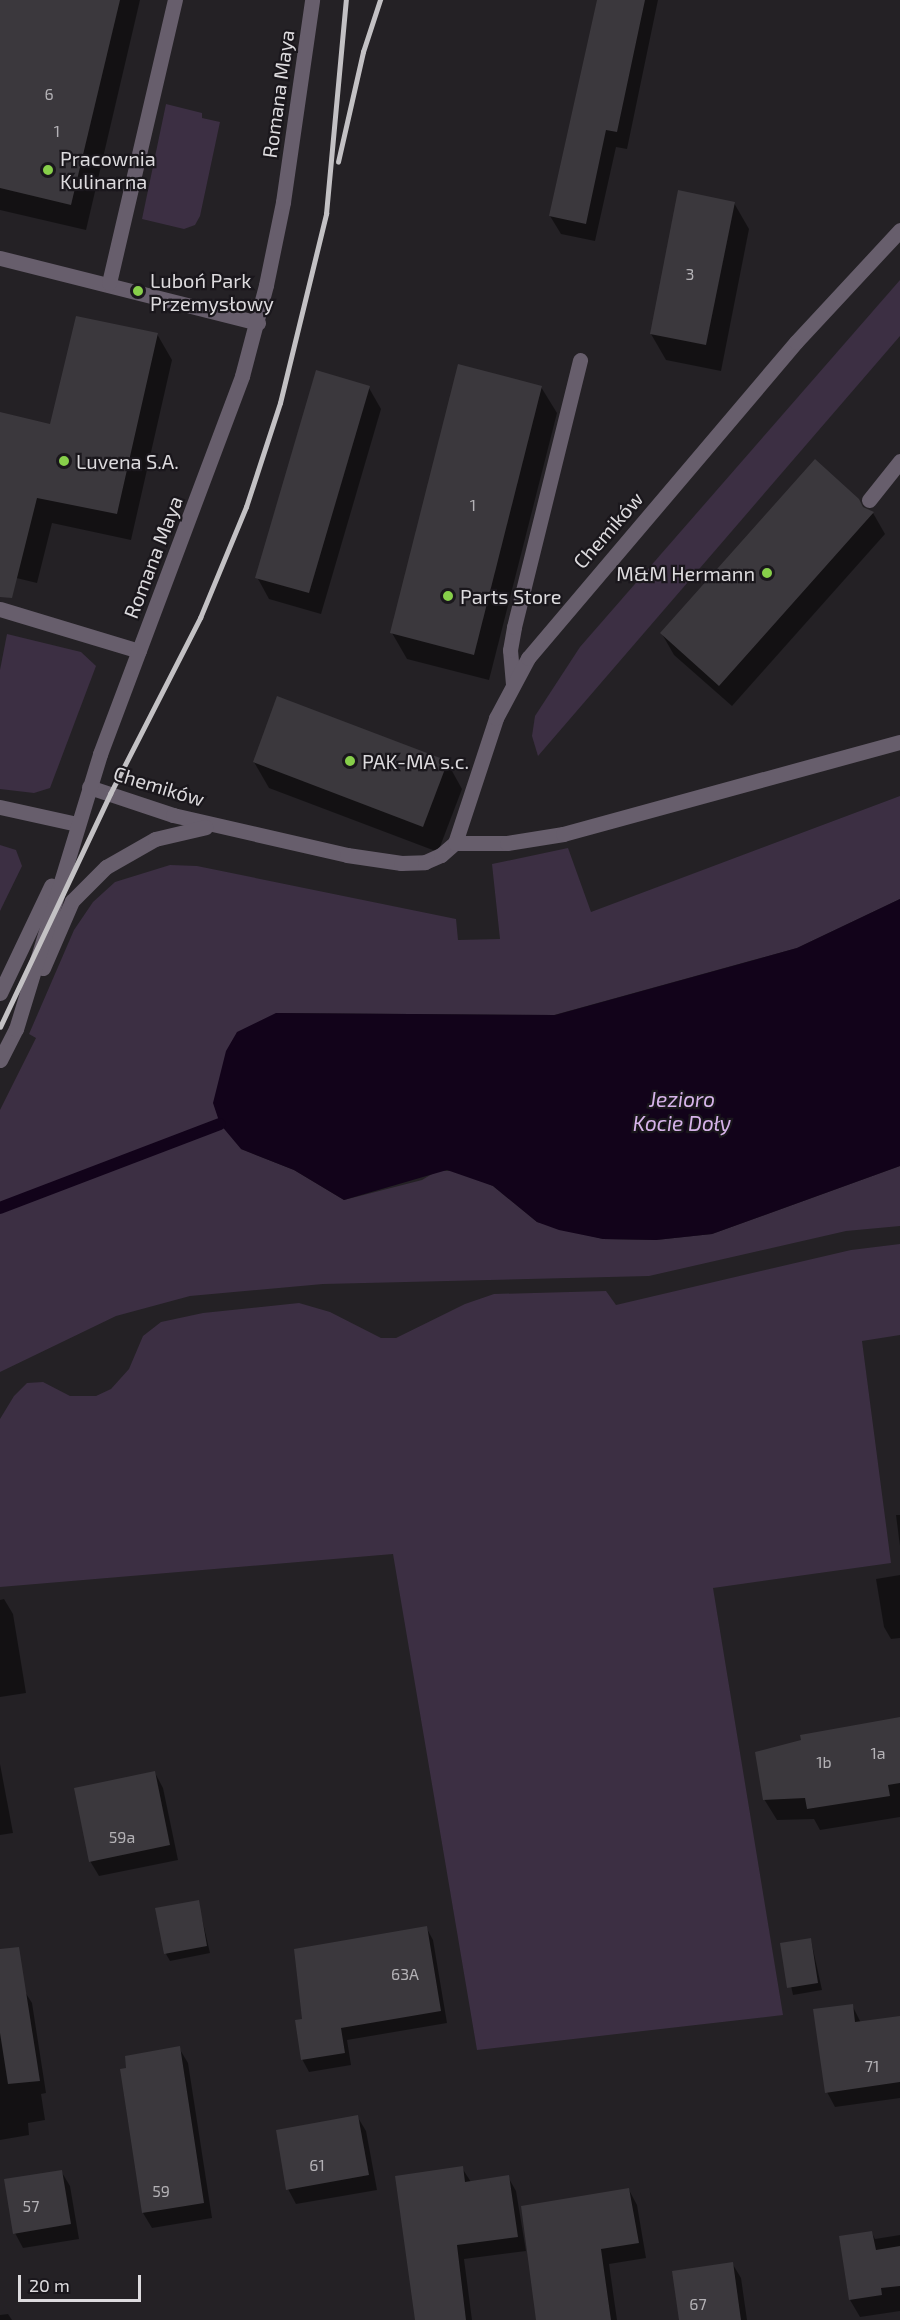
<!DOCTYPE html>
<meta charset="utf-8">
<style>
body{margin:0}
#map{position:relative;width:900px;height:2320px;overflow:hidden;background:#242125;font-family:"Exo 2",sans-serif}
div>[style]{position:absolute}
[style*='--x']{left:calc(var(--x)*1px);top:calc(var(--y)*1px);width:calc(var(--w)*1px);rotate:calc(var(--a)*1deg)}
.green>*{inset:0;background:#3c2f43}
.water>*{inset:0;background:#12031a}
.shadow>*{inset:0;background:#0007}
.stream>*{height:12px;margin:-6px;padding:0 6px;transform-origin:6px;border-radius:6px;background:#12031a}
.building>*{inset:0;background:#3b383d}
.minor>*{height:15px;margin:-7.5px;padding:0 7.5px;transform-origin:7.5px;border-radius:7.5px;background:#675e6c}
.rail>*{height:4.5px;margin:-2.25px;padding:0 2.25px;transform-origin:2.25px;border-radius:2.25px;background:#c3c1c4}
.dots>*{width:16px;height:16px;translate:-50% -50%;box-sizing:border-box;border:3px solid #1a171c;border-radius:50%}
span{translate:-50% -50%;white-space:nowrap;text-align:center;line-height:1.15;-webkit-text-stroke:4.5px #1a171c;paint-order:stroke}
.number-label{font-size:16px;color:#b4b2b6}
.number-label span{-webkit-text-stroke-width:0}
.street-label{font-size:20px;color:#dddbde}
.poi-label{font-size:20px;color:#dddbde}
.left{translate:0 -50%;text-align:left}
.right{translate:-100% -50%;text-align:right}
.water-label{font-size:21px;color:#d6b3e9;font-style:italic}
.scale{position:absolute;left:18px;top:2275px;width:123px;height:27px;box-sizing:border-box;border:3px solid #dddbde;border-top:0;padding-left:8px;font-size:18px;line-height:21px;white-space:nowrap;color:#dddbde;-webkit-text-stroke:4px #1a171c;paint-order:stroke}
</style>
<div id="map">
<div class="green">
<div style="clip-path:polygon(166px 104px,202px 113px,202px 118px,220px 122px,200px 216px,195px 225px,184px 229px,142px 219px)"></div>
<div style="clip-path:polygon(900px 280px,900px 336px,538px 756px,532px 736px,535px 716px,580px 647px)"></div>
<div style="clip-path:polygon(7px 634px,81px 652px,96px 666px,50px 788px,34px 793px,0 789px,0 670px)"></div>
<div style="clip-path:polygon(900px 796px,900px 899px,797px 948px,554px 1015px,276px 1013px,241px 1149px,294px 1170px,344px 1200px,422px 1180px,437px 1171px,460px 1171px,493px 1186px,537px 1222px,603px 1239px,656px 1240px,712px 1234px,900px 1166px,900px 1226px,846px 1231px,649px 1276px,323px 1284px,190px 1296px,116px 1316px,0 1372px,0 1110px,36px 1038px,29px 1034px,74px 930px,93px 902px,115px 882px,170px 865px,197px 866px,456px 919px,458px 940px,500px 939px,492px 864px,568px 848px,591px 912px)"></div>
<div style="clip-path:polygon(0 845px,16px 850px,22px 866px,0 911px)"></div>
<div style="clip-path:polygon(900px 1244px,900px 1335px,862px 1341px,891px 1563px,713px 1588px,783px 2015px,477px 2050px,393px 1554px,0 1587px,0 1419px,14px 1396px,27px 1383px,43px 1382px,70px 1396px,96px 1396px,111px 1389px,129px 1369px,143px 1336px,161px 1322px,203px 1313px,299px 1303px,330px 1312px,381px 1338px,396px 1338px,465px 1304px,494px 1294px,606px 1291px,616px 1305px,851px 1250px)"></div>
</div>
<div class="water">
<div style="clip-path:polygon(900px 899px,900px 1166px,712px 1234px,656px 1240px,603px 1239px,559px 1230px,537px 1222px,493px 1186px,447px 1170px,344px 1200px,294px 1170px,241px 1149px,220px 1124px,213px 1103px,226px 1051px,237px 1032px,276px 1013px,555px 1015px,797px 948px)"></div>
</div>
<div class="shadow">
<div style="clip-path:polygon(0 0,140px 0,86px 230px,0 210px)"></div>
<div style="clip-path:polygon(598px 0,658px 0,627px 149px,616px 147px,595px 241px,561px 234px,550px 216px)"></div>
<div style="clip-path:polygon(734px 203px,749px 229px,721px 371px,666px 360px,651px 334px)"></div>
<div style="clip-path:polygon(157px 334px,172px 360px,131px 540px,52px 523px,37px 583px,0 574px,0 414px,51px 426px)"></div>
<div style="clip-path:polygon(541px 387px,557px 413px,489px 680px,407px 659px,392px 633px)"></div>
<div style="clip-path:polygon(369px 388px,381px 409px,321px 614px,269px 599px,257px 577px)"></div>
<div style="clip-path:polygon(873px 513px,885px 534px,732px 706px,674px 655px,662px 634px)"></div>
<div style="clip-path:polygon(254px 762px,447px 762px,462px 789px,438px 852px,269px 788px)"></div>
<div style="clip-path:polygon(896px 1515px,900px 1515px,900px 1546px)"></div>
<div style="clip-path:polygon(900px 1575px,900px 1638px,891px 1639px,884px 1627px,876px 1579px)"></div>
<div style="clip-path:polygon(4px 1599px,13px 1614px,26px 1693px,0 1697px,0 1600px)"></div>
<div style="clip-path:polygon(900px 1719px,900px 1817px,820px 1830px,814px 1819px,777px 1820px,764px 1799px,803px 1741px)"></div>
<div style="clip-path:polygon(0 1764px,13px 1833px,0 1835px)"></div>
<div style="clip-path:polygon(155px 1773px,163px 1788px,178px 1860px,99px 1876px,90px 1861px)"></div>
<div style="clip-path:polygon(198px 1901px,210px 1953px,170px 1961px,166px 1954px)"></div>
<div style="clip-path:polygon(426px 1927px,433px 1940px,447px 2023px,347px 2040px,351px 2065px,309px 2072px,302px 2059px,304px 2021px)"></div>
<div style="clip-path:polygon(811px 1940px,822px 1990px,793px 1995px,782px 1944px)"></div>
<div style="clip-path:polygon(25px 1992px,32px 2003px,46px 2093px,41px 2094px,45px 2120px,28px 2123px,29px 2135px,0 2140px,0 1995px)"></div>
<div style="clip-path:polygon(852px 2005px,861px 2023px,900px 2017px,900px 2098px,835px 2107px,827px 2092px)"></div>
<div style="clip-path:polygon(179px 2048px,188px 2063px,212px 2218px,152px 2228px,143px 2213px)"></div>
<div style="clip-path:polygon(357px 2116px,366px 2131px,377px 2190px,296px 2204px,288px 2189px)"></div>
<div style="clip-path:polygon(462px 2168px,471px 2182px,508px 2177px,516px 2191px,526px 2251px,464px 2259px,472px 2320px,415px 2320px)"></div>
<div style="clip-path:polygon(61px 2171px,70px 2186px,79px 2239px,23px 2248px,15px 2233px)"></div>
<div style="clip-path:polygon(629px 2190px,637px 2205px,646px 2258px,609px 2264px,617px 2320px,538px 2320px)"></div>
<div style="clip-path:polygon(872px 2233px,875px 2239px,900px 2235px,900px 2311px,860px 2317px,850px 2300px)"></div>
<div style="clip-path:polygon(732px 2263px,741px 2278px,747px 2320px,680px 2320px)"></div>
<div style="clip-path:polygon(8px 2314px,12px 2320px,0 2320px,0 2315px)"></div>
</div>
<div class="stream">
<div style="--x:0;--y:1208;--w:235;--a:-20.9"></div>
</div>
<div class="building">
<div style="clip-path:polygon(0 0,120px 0,71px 205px,0 188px)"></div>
<div style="clip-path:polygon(597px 0,645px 0,617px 132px,606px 130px,586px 224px,549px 216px)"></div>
<div style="clip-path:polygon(678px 190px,735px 202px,706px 345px,650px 334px)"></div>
<div style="clip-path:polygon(76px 316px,158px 333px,117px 514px,37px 498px,12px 598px,0 597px,0 412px,50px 424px)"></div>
<div style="clip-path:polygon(458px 364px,542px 386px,474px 655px,390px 633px)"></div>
<div style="clip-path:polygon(316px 370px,370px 386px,309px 593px,255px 578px)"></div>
<div style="clip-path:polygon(815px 459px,859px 499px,863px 507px,874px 512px,719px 686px,660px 633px)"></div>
<div style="clip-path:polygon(277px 696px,448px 761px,423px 827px,253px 762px)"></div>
<div style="clip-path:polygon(900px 1717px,900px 1783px,888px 1785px,890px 1796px,807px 1809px,805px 1798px,763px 1800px,755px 1752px,801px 1740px,800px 1735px)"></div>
<div style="clip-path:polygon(155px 1771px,170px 1845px,89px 1862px,74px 1788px)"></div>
<div style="clip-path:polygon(199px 1900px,207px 1946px,164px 1954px,155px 1908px)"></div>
<div style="clip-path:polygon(427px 1926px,441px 2011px,341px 2028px,345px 2053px,301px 2060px,295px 2020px,302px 2019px,294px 1949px)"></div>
<div style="clip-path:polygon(811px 1938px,818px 1983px,787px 1988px,780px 1943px)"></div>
<div style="clip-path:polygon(19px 1947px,40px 2081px,8px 2084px,0 2033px,0 1949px)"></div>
<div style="clip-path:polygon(853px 2004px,855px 2022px,900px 2016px,900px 2082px,825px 2093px,813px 2009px)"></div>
<div style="clip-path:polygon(180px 2046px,204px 2203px,142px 2213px,120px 2069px,126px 2068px,125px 2056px)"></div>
<div style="clip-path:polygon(358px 2115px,369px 2175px,286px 2190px,276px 2130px)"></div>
<div style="clip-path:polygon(463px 2166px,465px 2182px,509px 2175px,518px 2237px,457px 2245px,466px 2320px,415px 2320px,395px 2176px)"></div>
<div style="clip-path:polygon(62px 2170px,71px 2224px,13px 2234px,4px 2179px)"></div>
<div style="clip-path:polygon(629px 2188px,639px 2243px,601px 2249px,611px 2320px,536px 2320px,521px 2206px)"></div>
<div style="clip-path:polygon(872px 2231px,876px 2250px,900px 2246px,900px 2286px,881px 2288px,882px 2295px,849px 2300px,839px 2236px)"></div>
<div style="clip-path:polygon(733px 2262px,741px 2320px,679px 2320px,672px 2271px)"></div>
</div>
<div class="minor">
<div style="--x:0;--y:258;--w:266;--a:14.1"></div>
<div style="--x:109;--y:283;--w:291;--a:-76.9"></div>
<div style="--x:869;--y:500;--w:50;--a:-51.5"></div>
<div style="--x:0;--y:609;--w:145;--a:16.8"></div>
<div style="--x:513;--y:684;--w:34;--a:-95"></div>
<div style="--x:510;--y:650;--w:23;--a:-80"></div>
<div style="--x:514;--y:627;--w:275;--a:-76.1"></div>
<div style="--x:89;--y:787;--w:89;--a:18.4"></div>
<div style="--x:173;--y:815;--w:179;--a:12.9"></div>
<div style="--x:347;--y:855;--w:55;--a:8.4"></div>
<div style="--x:401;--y:863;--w:24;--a:-2"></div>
<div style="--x:425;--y:862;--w:17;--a:-24"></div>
<div style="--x:441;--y:855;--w:18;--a:-41"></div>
<div style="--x:455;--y:843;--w:132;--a:-71.8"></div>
<div style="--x:496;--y:718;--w:68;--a:-61.9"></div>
<div style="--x:528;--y:658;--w:414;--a:-49.7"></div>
<div style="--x:796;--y:342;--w:153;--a:-47.1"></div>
<div style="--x:0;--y:807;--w:79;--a:12.4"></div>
<div style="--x:455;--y:843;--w:52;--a:0"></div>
<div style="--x:507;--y:843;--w:57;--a:-9.1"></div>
<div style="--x:563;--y:834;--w:349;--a:-15.3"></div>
<div style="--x:43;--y:968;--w:73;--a:-66.6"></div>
<div style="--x:72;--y:901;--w:48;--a:-45"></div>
<div style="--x:106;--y:867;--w:56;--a:-29.7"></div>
<div style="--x:155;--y:839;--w:52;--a:-13.2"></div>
<div style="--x:0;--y:993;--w:119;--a:-64.5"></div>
<div style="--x:0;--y:1060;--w:35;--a:-63"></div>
<div style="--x:16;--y:1029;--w:288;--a:-73"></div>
<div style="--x:100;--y:754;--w:404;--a:-69.4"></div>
<div style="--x:242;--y:376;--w:94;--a:-75.2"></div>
<div style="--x:266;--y:285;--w:85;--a:-78.4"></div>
<div style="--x:283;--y:202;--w:204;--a:-81.8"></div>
</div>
<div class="rail">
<div style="--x:338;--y:162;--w:113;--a:-77.2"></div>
<div style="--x:363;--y:52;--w:55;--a:-71.9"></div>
<div style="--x:0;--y:1027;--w:258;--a:-64.7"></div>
<div style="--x:110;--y:794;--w:198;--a:-62.9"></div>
<div style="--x:200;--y:618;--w:120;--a:-67.5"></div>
<div style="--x:246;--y:507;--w:109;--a:-71.9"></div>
<div style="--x:280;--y:403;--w:195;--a:-76.3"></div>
<div style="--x:326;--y:214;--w:215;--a:-84.7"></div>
</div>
<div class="dots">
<div style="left:48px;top:170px;background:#87cf4a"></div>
<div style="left:138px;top:291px;background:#87cf4a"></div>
<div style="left:64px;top:461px;background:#87cf4a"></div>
<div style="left:767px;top:573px;background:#87cf4a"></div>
<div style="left:448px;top:596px;background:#87cf4a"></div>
<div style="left:350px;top:761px;background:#87cf4a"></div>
</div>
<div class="number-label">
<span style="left:49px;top:94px">6</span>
<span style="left:57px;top:131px">1</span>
<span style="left:690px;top:274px">3</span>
<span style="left:473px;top:505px">1</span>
<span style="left:878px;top:1753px">1a</span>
<span style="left:824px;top:1762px">1b</span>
<span style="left:122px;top:1837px">59a</span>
<span style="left:405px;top:1974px">63A</span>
<span style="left:872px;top:2066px">71</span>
<span style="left:317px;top:2165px">61</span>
<span style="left:161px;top:2191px">59</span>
<span style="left:31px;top:2206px">57</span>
<span style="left:698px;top:2304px">67</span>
</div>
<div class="street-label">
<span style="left:278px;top:94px;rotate:-82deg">Romana Maya</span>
<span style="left:608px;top:530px;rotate:-49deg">Chemików</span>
<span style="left:153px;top:557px;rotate:-69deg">Romana Maya</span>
<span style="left:159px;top:786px;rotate:17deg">Chemików</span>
</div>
<div class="poi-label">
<span class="left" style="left:60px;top:170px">Pracownia<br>Kulinarna</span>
<span class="left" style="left:150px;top:292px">Luboń Park<br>Przemysłowy</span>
<span class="left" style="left:76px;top:461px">Luvena S.A.</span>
<span class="right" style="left:755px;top:573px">M&amp;M Hermann</span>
<span class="left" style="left:460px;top:596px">Parts Store</span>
<span class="left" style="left:362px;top:761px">PAK-MA s.c.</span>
</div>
<div class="water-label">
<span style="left:682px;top:1111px">Jezioro<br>Kocie Doły</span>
</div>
<div class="scale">20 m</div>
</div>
